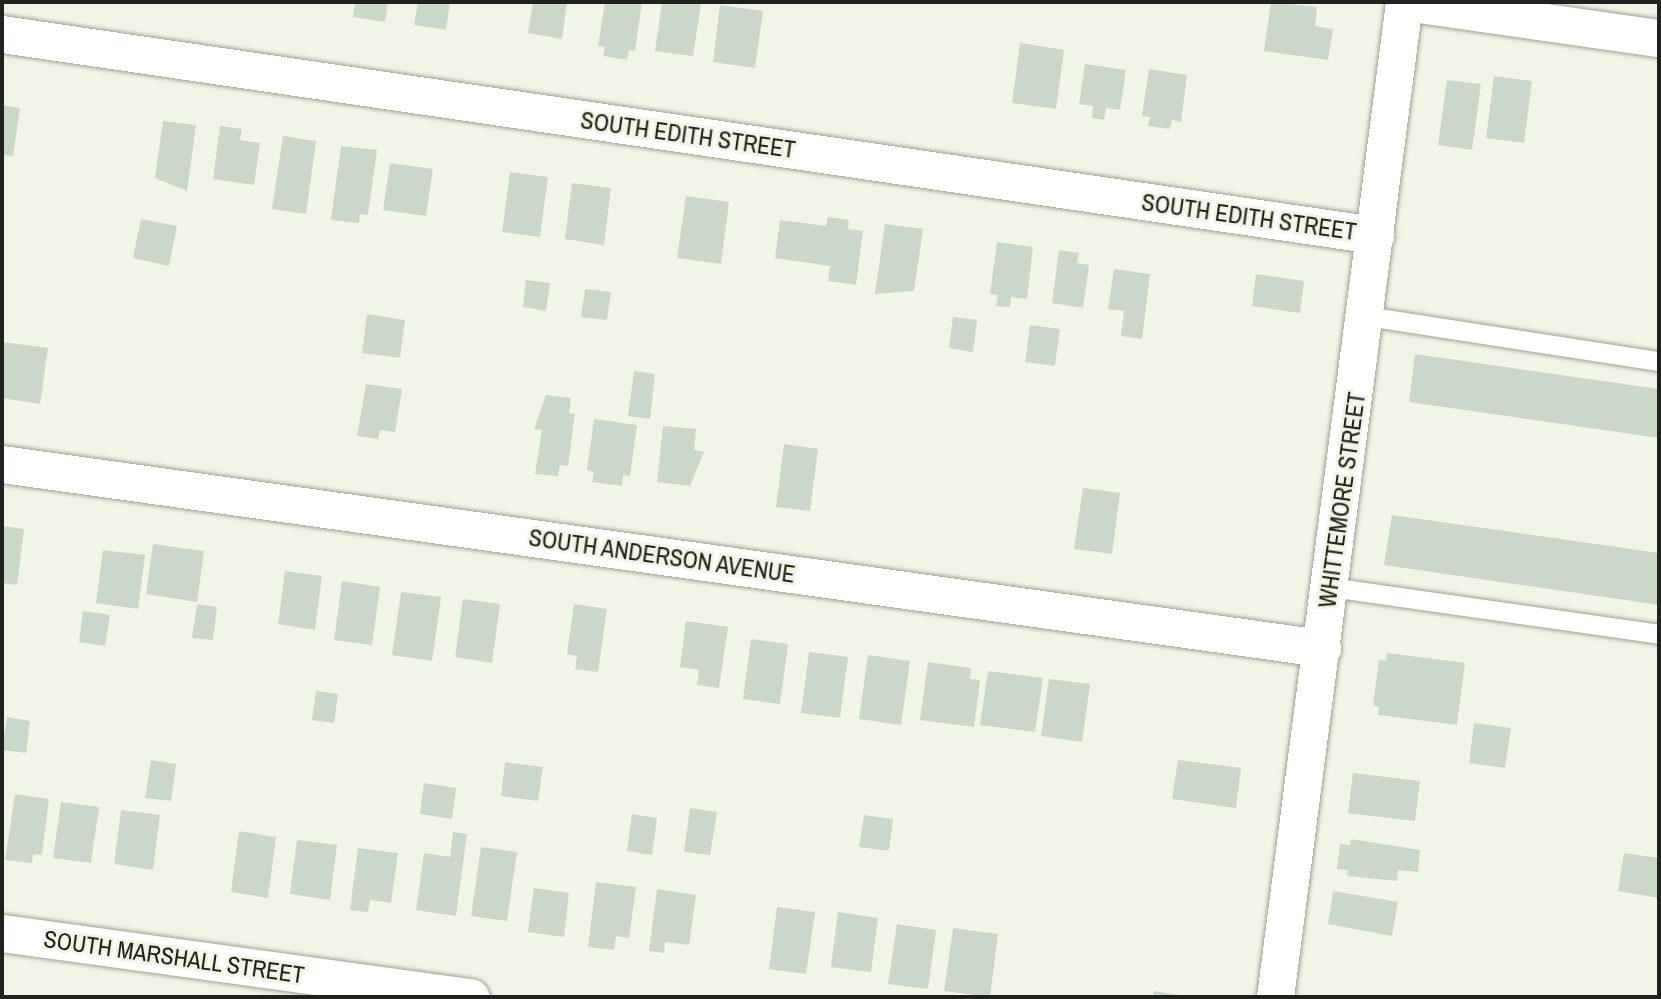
<!DOCTYPE html>
<style>
body{margin:0}
#map{position:relative;width:1661px;height:999px;overflow:hidden;background:#f1f5e7;font-family:"Archivo Narrow",sans-serif}
div>[style]{position:absolute}
[style*='--x']{left:calc(var(--x)*1px);top:calc(var(--y)*1px);width:calc(var(--w)*1px);rotate:calc(var(--a)*1deg)}
.building>*{inset:0;background:#cdd6cb}
.roads{filter:drop-shadow(0 0 2px #9ea195) drop-shadow(0 0 2px #9ea195)}
.lane>*{height:19px;margin:-9.5px;padding:0 9.5px;transform-origin:9.5px;border-radius:9.5px;background:#fff}
.street>*{height:37px;margin:-18.5px;padding:0 18.5px;transform-origin:18.5px;border-radius:18.5px;background:#fff}
span{translate:-50% -50%;white-space:nowrap;text-align:center;line-height:1.15;-webkit-text-stroke:6px #f1f5e7;paint-order:stroke}
.street-label{font-size:24px;color:#20221d}
.frame{position:absolute;inset:0;border:4px solid #20221d;pointer-events:none}
</style>
<div id="map">
<div class="building">
<div style="clip-path:polygon(355px 2px,388px 2px,385px 22px,353px 17px)"></div>
<div style="clip-path:polygon(418px 2px,450px 2px,446px 30px,414px 25px)"></div>
<div style="clip-path:polygon(533px 2px,567px 2px,562px 39px,528px 33px)"></div>
<div style="clip-path:polygon(605px 2px,642px 2px,635px 51px,629px 50px,627px 60px,603px 56px,605px 47px,598px 46px)"></div>
<div style="clip-path:polygon(662px 2px,701px 4px,693px 56px,655px 51px)"></div>
<div style="clip-path:polygon(1271px 2px,1317px 7px,1315px 26px,1333px 29px,1328px 60px,1264px 51px)"></div>
<div style="clip-path:polygon(720px 5px,763px 11px,755px 68px,713px 62px)"></div>
<div style="clip-path:polygon(1020px 43px,1064px 50px,1056px 109px,1012px 103px)"></div>
<div style="clip-path:polygon(1085px 64px,1126px 70px,1120px 110px,1106px 108px,1104px 120px,1092px 118px,1093px 106px,1079px 104px)"></div>
<div style="clip-path:polygon(1149px 69px,1187px 75px,1181px 122px,1172px 120px,1170px 129px,1148px 126px,1150px 117px,1142px 116px)"></div>
<div style="clip-path:polygon(1494px 76px,1532px 81px,1524px 143px,1486px 138px)"></div>
<div style="clip-path:polygon(1447px 80px,1481px 84px,1472px 150px,1438px 145px)"></div>
<div style="clip-path:polygon(2px 105px,20px 108px,13px 156px,2px 155px)"></div>
<div style="clip-path:polygon(163px 121px,196px 125px,187px 191px,155px 178px)"></div>
<div style="clip-path:polygon(220px 126px,242px 129px,240px 140px,260px 143px,254px 185px,213px 179px)"></div>
<div style="clip-path:polygon(283px 136px,316px 141px,306px 214px,272px 209px)"></div>
<div style="clip-path:polygon(341px 146px,377px 150px,368px 215px,360px 214px,359px 223px,331px 220px)"></div>
<div style="clip-path:polygon(390px 163px,433px 169px,426px 216px,383px 210px)"></div>
<div style="clip-path:polygon(510px 172px,548px 177px,540px 237px,502px 232px)"></div>
<div style="clip-path:polygon(572px 183px,611px 188px,604px 245px,565px 239px)"></div>
<div style="clip-path:polygon(686px 196px,729px 202px,721px 264px,677px 258px)"></div>
<div style="clip-path:polygon(828px 217px,849px 220px,848px 229px,863px 231px,856px 285px,828px 281px,830px 266px,775px 258px,780px 220px,826px 226px)"></div>
<div style="clip-path:polygon(141px 219px,177px 226px,169px 266px,133px 258px)"></div>
<div style="clip-path:polygon(885px 224px,923px 229px,914px 291px,875px 294px)"></div>
<div style="clip-path:polygon(997px 242px,1033px 247px,1027px 299px,1011px 297px,1010px 307px,996px 306px,998px 295px,990px 294px)"></div>
<div style="clip-path:polygon(1059px 250px,1079px 253px,1077px 263px,1089px 265px,1083px 308px,1052px 303px)"></div>
<div style="clip-path:polygon(1114px 269px,1150px 274px,1142px 339px,1121px 336px,1124px 311px,1108px 309px)"></div>
<div style="clip-path:polygon(1256px 274px,1304px 281px,1300px 313px,1252px 306px)"></div>
<div style="clip-path:polygon(526px 280px,550px 283px,546px 311px,523px 307px)"></div>
<div style="clip-path:polygon(585px 289px,611px 292px,607px 320px,581px 317px)"></div>
<div style="clip-path:polygon(367px 314px,405px 320px,400px 358px,362px 353px)"></div>
<div style="clip-path:polygon(953px 317px,977px 320px,973px 352px,949px 348px)"></div>
<div style="clip-path:polygon(1030px 325px,1060px 329px,1055px 366px,1025px 362px)"></div>
<div style="clip-path:polygon(2px 342px,48px 348px,40px 404px,2px 398px)"></div>
<div style="clip-path:polygon(1415px 354px,1659px 389px,1659px 438px,1409px 402px)"></div>
<div style="clip-path:polygon(634px 371px,655px 374px,650px 419px,628px 416px)"></div>
<div style="clip-path:polygon(366px 384px,402px 389px,395px 432px,380px 430px,378px 439px,357px 436px)"></div>
<div style="clip-path:polygon(546px 395px,571px 398px,569px 413px,575px 414px,568px 466px,560px 465px,558px 476px,535px 474px,542px 430px,534px 429px)"></div>
<div style="clip-path:polygon(594px 419px,637px 425px,630px 476px,623px 475px,622px 486px,592px 482px,594px 472px,587px 470px)"></div>
<div style="clip-path:polygon(663px 426px,696px 429px,694px 450px,704px 452px,690px 486px,657px 482px)"></div>
<div style="clip-path:polygon(784px 444px,818px 449px,810px 511px,776px 507px)"></div>
<div style="clip-path:polygon(1083px 488px,1120px 493px,1112px 554px,1074px 549px)"></div>
<div style="clip-path:polygon(1392px 515px,1659px 553px,1659px 605px,1384px 565px)"></div>
<div style="clip-path:polygon(2px 526px,24px 529px,17px 585px,2px 583px)"></div>
<div style="clip-path:polygon(153px 544px,204px 551px,197px 602px,146px 594px)"></div>
<div style="clip-path:polygon(103px 550px,145px 555px,138px 609px,96px 603px)"></div>
<div style="clip-path:polygon(285px 571px,322px 576px,315px 630px,278px 624px)"></div>
<div style="clip-path:polygon(342px 581px,380px 587px,372px 645px,334px 640px)"></div>
<div style="clip-path:polygon(401px 592px,441px 597px,432px 661px,392px 655px)"></div>
<div style="clip-path:polygon(463px 599px,500px 604px,492px 663px,455px 657px)"></div>
<div style="clip-path:polygon(197px 604px,217px 607px,213px 640px,192px 638px)"></div>
<div style="clip-path:polygon(574px 604px,607px 609px,598px 672px,575px 669px,577px 656px,567px 654px)"></div>
<div style="clip-path:polygon(83px 611px,110px 615px,105px 646px,79px 642px)"></div>
<div style="clip-path:polygon(686px 621px,728px 627px,719px 688px,697px 685px,699px 670px,680px 667px)"></div>
<div style="clip-path:polygon(751px 639px,788px 644px,780px 704px,743px 699px)"></div>
<div style="clip-path:polygon(809px 652px,848px 657px,840px 718px,801px 713px)"></div>
<div style="clip-path:polygon(1387px 653px,1465px 663px,1457px 725px,1378px 715px,1379px 707px,1373px 705px,1379px 660px,1386px 661px)"></div>
<div style="clip-path:polygon(868px 655px,910px 661px,901px 725px,859px 719px)"></div>
<div style="clip-path:polygon(928px 662px,971px 668px,970px 679px,980px 680px,974px 727px,920px 720px)"></div>
<div style="clip-path:polygon(988px 671px,1043px 678px,1035px 732px,980px 725px)"></div>
<div style="clip-path:polygon(1049px 679px,1090px 684px,1082px 742px,1041px 736px)"></div>
<div style="clip-path:polygon(316px 691px,338px 694px,334px 723px,312px 720px)"></div>
<div style="clip-path:polygon(7px 717px,30px 721px,26px 753px,2px 750px)"></div>
<div style="clip-path:polygon(1474px 723px,1511px 728px,1505px 768px,1469px 763px)"></div>
<div style="clip-path:polygon(151px 760px,176px 764px,171px 801px,145px 798px)"></div>
<div style="clip-path:polygon(1178px 760px,1241px 768px,1236px 808px,1172px 799px)"></div>
<div style="clip-path:polygon(505px 762px,543px 767px,538px 801px,501px 796px)"></div>
<div style="clip-path:polygon(1353px 773px,1420px 781px,1415px 821px,1348px 813px)"></div>
<div style="clip-path:polygon(424px 783px,456px 788px,452px 819px,420px 814px)"></div>
<div style="clip-path:polygon(15px 794px,49px 799px,42px 855px,33px 854px,32px 863px,5px 860px)"></div>
<div style="clip-path:polygon(61px 802px,99px 807px,91px 863px,53px 858px)"></div>
<div style="clip-path:polygon(690px 808px,717px 812px,710px 855px,684px 852px)"></div>
<div style="clip-path:polygon(121px 810px,160px 815px,153px 870px,114px 864px)"></div>
<div style="clip-path:polygon(632px 814px,657px 818px,652px 855px,627px 851px)"></div>
<div style="clip-path:polygon(864px 815px,893px 819px,889px 851px,859px 847px)"></div>
<div style="clip-path:polygon(239px 831px,276px 837px,268px 898px,231px 892px)"></div>
<div style="clip-path:polygon(453px 832px,467px 834px,456px 916px,416px 910px,424px 853px,450px 857px)"></div>
<div style="clip-path:polygon(1351px 839px,1420px 850px,1418px 872px,1398px 870px,1397px 881px,1347px 876px,1348px 870px,1337px 869px,1340px 844px,1350px 845px)"></div>
<div style="clip-path:polygon(297px 840px,337px 845px,330px 900px,290px 894px)"></div>
<div style="clip-path:polygon(481px 847px,517px 852px,507px 921px,471px 916px)"></div>
<div style="clip-path:polygon(358px 848px,398px 853px,391px 903px,370px 900px,368px 912px,350px 910px)"></div>
<div style="clip-path:polygon(1624px 853px,1659px 858px,1659px 898px,1618px 891px)"></div>
<div style="clip-path:polygon(596px 882px,636px 887px,629px 938px,616px 936px,614px 950px,588px 947px)"></div>
<div style="clip-path:polygon(534px 888px,569px 893px,564px 937px,528px 932px)"></div>
<div style="clip-path:polygon(657px 889px,696px 895px,689px 945px,665px 942px,664px 953px,649px 951px)"></div>
<div style="clip-path:polygon(1333px 891px,1398px 902px,1392px 936px,1328px 924px)"></div>
<div style="clip-path:polygon(777px 907px,815px 912px,806px 974px,769px 969px)"></div>
<div style="clip-path:polygon(838px 912px,878px 918px,871px 972px,831px 967px)"></div>
<div style="clip-path:polygon(897px 924px,936px 930px,928px 989px,888px 984px)"></div>
<div style="clip-path:polygon(953px 928px,998px 934px,990px 997px,944px 991px)"></div>
<div style="clip-path:polygon(1154px 991px,1185px 996px,1185px 997px,1153px 997px)"></div>
</div>
<div class="roads">
<div class="lane">
<div style="--x:1367;--y:316;--w:295;--a:8.8"></div>
<div style="--x:1330;--y:587;--w:332;--a:8.1"></div>
</div>
<div class="street">
<div style="--x:1405;--y:2;--w:257;--a:8.1"></div>
<div style="--x:2;--y:34;--w:1388;--a:8.33"></div>
<div style="--x:2;--y:464;--w:1333;--a:7.94"></div>
<div style="--x:2;--y:933;--w:473;--a:7.8"></div>
<div style="--x:1275;--y:997;--w:1003;--a:-82.61"></div>
</div>
</div>
<div class="street-label">
<span style="left:688px;top:135px;rotate:8deg">SOUTH EDITH STREET</span>
<span style="left:1249px;top:217px;rotate:8deg">SOUTH EDITH STREET</span>
<span style="left:1342px;top:500px;rotate:-82deg">WHITTEMORE STREET</span>
<span style="left:662px;top:556px;rotate:8deg">SOUTH ANDERSON AVENUE</span>
<span style="left:174px;top:957px;rotate:8deg">SOUTH MARSHALL STREET</span>
</div>
<div class="frame"></div>
</div>
